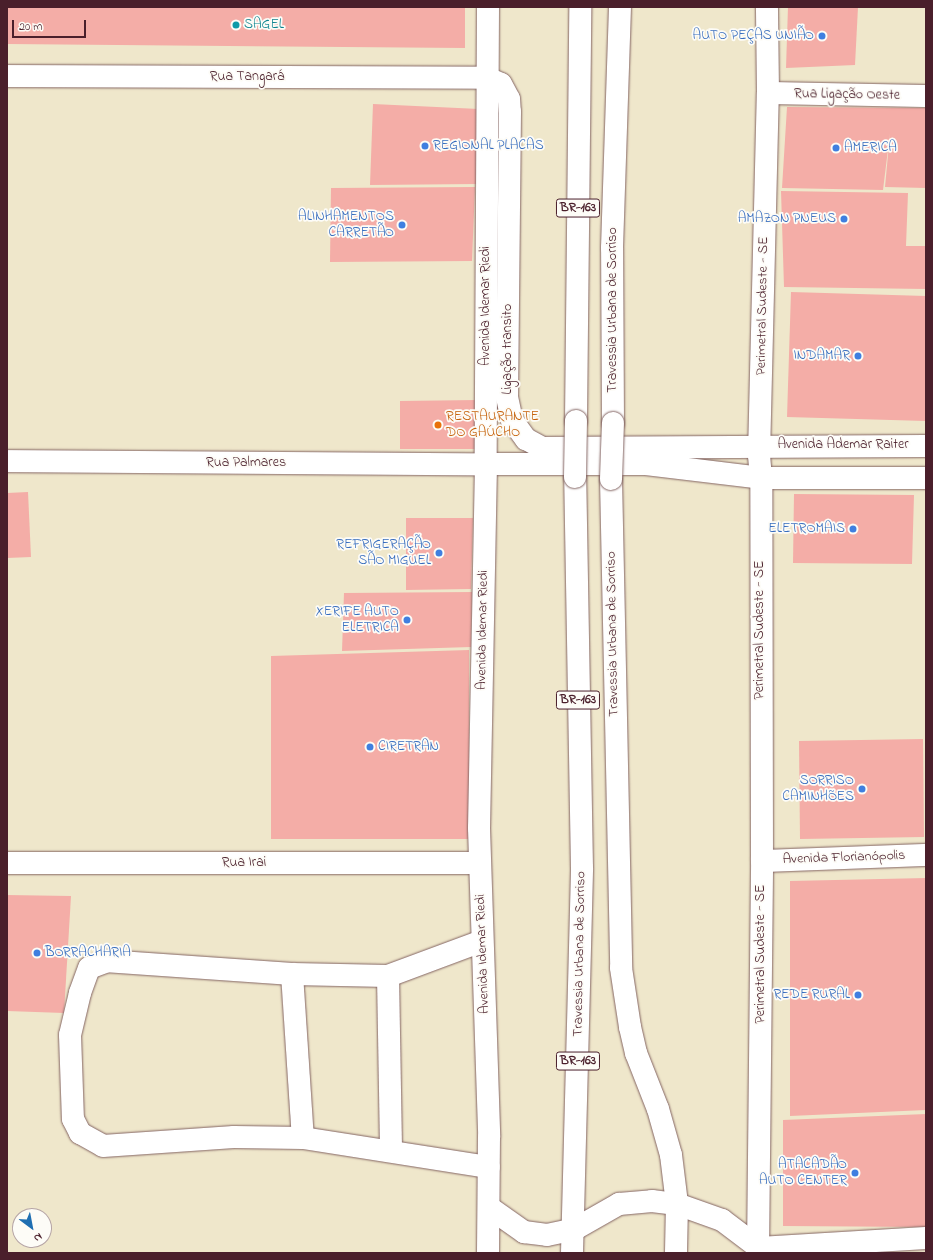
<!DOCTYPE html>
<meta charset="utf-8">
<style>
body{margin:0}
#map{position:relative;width:933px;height:1260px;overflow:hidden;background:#efe7cb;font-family:"Indie Flower",sans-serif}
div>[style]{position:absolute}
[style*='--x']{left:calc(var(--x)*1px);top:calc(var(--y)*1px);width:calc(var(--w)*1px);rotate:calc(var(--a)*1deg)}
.building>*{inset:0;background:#f4ada7}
.roads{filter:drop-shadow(0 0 1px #846563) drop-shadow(0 0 1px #846563)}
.minor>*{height:22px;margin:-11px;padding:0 11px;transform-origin:11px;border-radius:11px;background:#fff}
.major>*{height:22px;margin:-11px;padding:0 11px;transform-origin:11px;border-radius:11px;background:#fff}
.highway>*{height:22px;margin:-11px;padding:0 11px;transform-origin:11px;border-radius:11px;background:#fff}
.bridges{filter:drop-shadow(0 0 1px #846563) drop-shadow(0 0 1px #846563)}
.highway-bridge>*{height:22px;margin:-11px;padding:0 11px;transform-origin:11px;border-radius:11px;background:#fff}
.dots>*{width:11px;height:11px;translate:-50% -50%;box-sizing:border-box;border:2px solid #fdfcf7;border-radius:50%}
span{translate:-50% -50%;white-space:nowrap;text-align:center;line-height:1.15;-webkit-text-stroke:3.5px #fdfcf7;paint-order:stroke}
.shield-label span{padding:1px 3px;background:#fdfcf7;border:1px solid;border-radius:3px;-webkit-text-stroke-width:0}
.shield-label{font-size:13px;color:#4a1f2b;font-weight:700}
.culture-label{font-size:14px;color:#0d838f}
.left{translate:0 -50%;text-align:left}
.shop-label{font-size:14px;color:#366cbe}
.right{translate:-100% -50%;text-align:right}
.street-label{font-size:14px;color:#4a1f2b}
.food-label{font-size:14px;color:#c56008}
.frame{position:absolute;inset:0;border:8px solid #4a1f2b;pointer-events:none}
.north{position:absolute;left:12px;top:1208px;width:40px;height:40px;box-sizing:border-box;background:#fdfcf7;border:1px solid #b5a4a5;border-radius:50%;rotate:148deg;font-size:11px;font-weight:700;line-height:16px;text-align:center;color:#4a1f2b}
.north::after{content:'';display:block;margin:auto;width:14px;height:18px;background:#1f6fb2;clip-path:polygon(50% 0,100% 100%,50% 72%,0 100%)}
.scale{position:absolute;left:12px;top:20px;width:74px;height:18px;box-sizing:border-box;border:2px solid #4a1f2b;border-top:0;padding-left:5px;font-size:12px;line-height:14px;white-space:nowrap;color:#4a1f2b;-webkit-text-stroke:3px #fdfcf7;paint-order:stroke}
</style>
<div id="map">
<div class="building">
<div style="clip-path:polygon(7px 7px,465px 7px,465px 48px,7px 44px)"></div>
<div style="clip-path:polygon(788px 7px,858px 7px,855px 65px,786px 68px)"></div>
<div style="clip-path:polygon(373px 104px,479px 109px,478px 184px,370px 185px)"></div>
<div style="clip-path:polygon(787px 107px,926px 108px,926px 188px,885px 187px,890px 133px,883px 190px,782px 188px)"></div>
<div style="clip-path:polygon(475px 187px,472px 261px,330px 262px,331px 188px)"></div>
<div style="clip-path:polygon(781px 191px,908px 193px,906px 246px,926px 246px,926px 289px,784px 287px)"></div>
<div style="clip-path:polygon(791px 292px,926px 296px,926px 421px,787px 417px)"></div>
<div style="clip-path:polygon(477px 400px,477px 449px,400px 449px,400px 401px)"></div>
<div style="clip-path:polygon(28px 492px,31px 557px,7px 558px,7px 493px)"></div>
<div style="clip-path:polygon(794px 494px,914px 495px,912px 564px,793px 563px)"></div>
<div style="clip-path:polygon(406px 518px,473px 518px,471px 589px,406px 590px)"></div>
<div style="clip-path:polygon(472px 592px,471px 647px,342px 651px,344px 593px)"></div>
<div style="clip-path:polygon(469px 650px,469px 839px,271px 839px,271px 656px)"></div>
<div style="clip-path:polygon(923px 739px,924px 837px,800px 839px,799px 741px)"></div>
<div style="clip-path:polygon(926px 878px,926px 1110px,790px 1116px,790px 881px)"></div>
<div style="clip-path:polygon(7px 895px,71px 896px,64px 1013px,7px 1011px)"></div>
<div style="clip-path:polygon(926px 1114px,926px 1227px,783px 1226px,783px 1120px)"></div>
</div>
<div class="roads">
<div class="minor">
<div style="--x:7;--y:76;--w:480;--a:0.2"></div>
<div style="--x:768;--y:93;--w:158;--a:1.1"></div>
<div style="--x:7;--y:461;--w:479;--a:0.4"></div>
<div style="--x:762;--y:861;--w:164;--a:-2.1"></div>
<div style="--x:7;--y:863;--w:473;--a:0"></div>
<div style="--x:482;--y:941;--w:100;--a:159.6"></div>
<div style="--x:388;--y:976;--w:96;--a:-178.8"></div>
<div style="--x:292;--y:974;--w:184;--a:-176"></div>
<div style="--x:108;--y:961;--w:20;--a:160"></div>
<div style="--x:89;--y:968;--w:27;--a:110"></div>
<div style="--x:80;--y:993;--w:43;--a:103.4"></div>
<div style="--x:70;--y:1035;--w:84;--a:88"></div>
<div style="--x:73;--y:1119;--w:16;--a:63"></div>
<div style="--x:80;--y:1133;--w:26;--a:29"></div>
<div style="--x:103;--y:1146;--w:131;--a:-3.9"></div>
<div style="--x:234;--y:1137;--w:69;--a:0.8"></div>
<div style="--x:303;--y:1138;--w:188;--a:8.9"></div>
<div style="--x:292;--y:974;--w:164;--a:86.2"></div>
<div style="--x:388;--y:976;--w:175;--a:89"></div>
<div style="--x:677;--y:1204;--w:48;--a:19.6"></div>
<div style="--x:722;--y:1220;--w:46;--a:37.1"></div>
<div style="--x:759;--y:1248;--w:167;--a:-3.4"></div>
</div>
<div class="major">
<div style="--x:488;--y:7;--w:457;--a:90.3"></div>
<div style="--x:486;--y:464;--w:364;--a:91.1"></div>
<div style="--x:479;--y:828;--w:309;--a:88.1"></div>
<div style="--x:489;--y:1137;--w:116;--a:90.5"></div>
<div style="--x:487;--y:78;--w:15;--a:23"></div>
<div style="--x:501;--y:84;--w:17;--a:62"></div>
<div style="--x:509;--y:99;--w:13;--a:86"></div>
<div style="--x:510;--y:112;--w:285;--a:90.6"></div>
<div style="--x:507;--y:397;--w:24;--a:78"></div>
<div style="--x:512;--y:420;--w:24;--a:54"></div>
<div style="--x:526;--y:439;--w:18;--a:29"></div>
<div style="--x:542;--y:448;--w:384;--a:-0.3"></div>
<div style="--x:486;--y:464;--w:160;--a:0"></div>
<div style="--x:646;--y:464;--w:116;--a:6.9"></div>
<div style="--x:761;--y:478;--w:165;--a:0"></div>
<div style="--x:490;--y:1208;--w:42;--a:35.2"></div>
<div style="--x:524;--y:1232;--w:23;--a:7"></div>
<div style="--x:547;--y:1235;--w:29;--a:-12"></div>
<div style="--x:758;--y:1253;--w:392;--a:-89.4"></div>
<div style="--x:762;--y:861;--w:383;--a:-90.1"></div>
<div style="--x:761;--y:478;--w:23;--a:-95"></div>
<div style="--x:759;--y:455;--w:362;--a:-88.6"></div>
<div style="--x:768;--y:93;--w:86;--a:-90.7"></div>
</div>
<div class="highway">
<div style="--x:576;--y:421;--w:414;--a:-89.4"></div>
<div style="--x:613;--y:423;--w:175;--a:-90.3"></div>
<div style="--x:612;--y:248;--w:241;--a:-88.1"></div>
<div style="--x:611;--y:479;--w:489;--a:88.8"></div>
<div style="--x:621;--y:968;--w:60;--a:81.3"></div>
<div style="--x:630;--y:1027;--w:27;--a:77"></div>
<div style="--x:636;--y:1053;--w:60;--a:68.6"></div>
<div style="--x:658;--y:1109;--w:48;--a:74.2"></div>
<div style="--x:671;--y:1155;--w:49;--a:83"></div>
<div style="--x:677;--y:1204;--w:49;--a:91.2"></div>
<div style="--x:575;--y:1229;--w:51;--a:-29.6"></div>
<div style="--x:619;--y:1204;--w:33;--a:-5"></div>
<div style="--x:652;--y:1201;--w:25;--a:7"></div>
<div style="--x:572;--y:1253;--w:385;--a:-88.5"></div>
<div style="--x:582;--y:868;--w:391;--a:-91"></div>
</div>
</div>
<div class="bridges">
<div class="highway-bridge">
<div style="--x:575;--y:477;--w:56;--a:-89"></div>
<div style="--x:611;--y:479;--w:56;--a:-88"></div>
</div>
</div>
<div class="dots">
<div style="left:236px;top:25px;background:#0f9aa8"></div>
<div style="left:822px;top:36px;background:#3f7fe0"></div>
<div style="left:425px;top:146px;background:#3f7fe0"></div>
<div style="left:836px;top:148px;background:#3f7fe0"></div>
<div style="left:844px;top:219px;background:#3f7fe0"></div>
<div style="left:402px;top:225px;background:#3f7fe0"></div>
<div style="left:858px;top:356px;background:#3f7fe0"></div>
<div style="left:438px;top:425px;background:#e8710a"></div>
<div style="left:853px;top:529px;background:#3f7fe0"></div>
<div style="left:439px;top:553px;background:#3f7fe0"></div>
<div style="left:407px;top:620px;background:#3f7fe0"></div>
<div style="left:370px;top:747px;background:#3f7fe0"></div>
<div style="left:862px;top:789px;background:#3f7fe0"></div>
<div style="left:37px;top:953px;background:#3f7fe0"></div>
<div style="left:858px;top:995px;background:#3f7fe0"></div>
<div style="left:855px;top:1173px;background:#3f7fe0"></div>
</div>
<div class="shield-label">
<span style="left:578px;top:208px">BR-163</span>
<span style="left:578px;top:700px">BR-163</span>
<span style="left:578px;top:1061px">BR-163</span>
</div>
<div class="culture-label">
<span class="left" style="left:244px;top:25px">SAGEL</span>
</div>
<div class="shop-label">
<span class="right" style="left:814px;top:36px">AUTO PEÇAS UNIÃO</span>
<span class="left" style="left:433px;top:146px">REGIONAL PLACAS</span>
<span class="left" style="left:844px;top:148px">AMERICA</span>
<span class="right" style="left:394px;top:225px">ALINHAMENTOS<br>CARRETÃO</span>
<span class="right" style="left:836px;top:219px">AMAZON PNEUS</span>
<span class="right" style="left:850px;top:356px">INDAMAR</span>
<span class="right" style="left:845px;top:529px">ELETROMAIS</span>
<span class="right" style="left:431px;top:553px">REFRIGERAÇÃO<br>SÃO MIGUEL</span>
<span class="right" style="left:399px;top:620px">XERIFE AUTO<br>ELETRICA</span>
<span class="left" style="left:378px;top:747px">CIRETRAN</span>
<span class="right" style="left:854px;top:789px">SORRISO<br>CAMINHÕES</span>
<span class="left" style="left:45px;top:953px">BORRACHARIA</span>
<span class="right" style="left:850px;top:995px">REDE RURAL</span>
<span class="right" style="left:847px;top:1173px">ATACADÃO<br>AUTO CENTER</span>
</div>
<div class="street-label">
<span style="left:247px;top:77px">Rua Tangará</span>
<span style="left:847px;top:95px;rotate:1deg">Rua Ligação Oeste</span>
<span style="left:486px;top:306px;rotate:-90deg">Avenida Idemar Riedi</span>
<span style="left:763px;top:306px;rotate:-89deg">Perimetral Sudeste - SE</span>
<span style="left:613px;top:310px;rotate:-90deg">Travessia Urbana de Sorriso</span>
<span style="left:508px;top:349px;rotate:-90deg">Ligação transito</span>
<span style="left:843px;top:445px">Avenida Ademar Raiter</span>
<span style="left:246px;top:463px">Rua Palmares</span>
<span style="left:483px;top:630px;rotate:-89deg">Avenida Idemar Riedi</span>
<span style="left:760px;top:630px;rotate:-90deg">Perimetral Sudeste - SE</span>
<span style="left:613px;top:634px;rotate:-91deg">Travessia Urbana de Sorriso</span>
<span style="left:844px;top:858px;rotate:-2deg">Avenida Florianópolis</span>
<span style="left:244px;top:863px">Rua Irai</span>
<span style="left:483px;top:954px;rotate:-92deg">Avenida Idemar Riedi</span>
<span style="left:580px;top:954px;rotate:-89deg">Travessia Urbana de Sorriso</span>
<span style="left:761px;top:954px;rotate:-90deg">Perimetral Sudeste - SE</span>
</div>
<div class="food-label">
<span class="left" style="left:446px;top:425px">RESTAURANTE<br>DO GAÚCHO</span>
</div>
<div class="frame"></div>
<div class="north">N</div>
<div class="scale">20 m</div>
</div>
